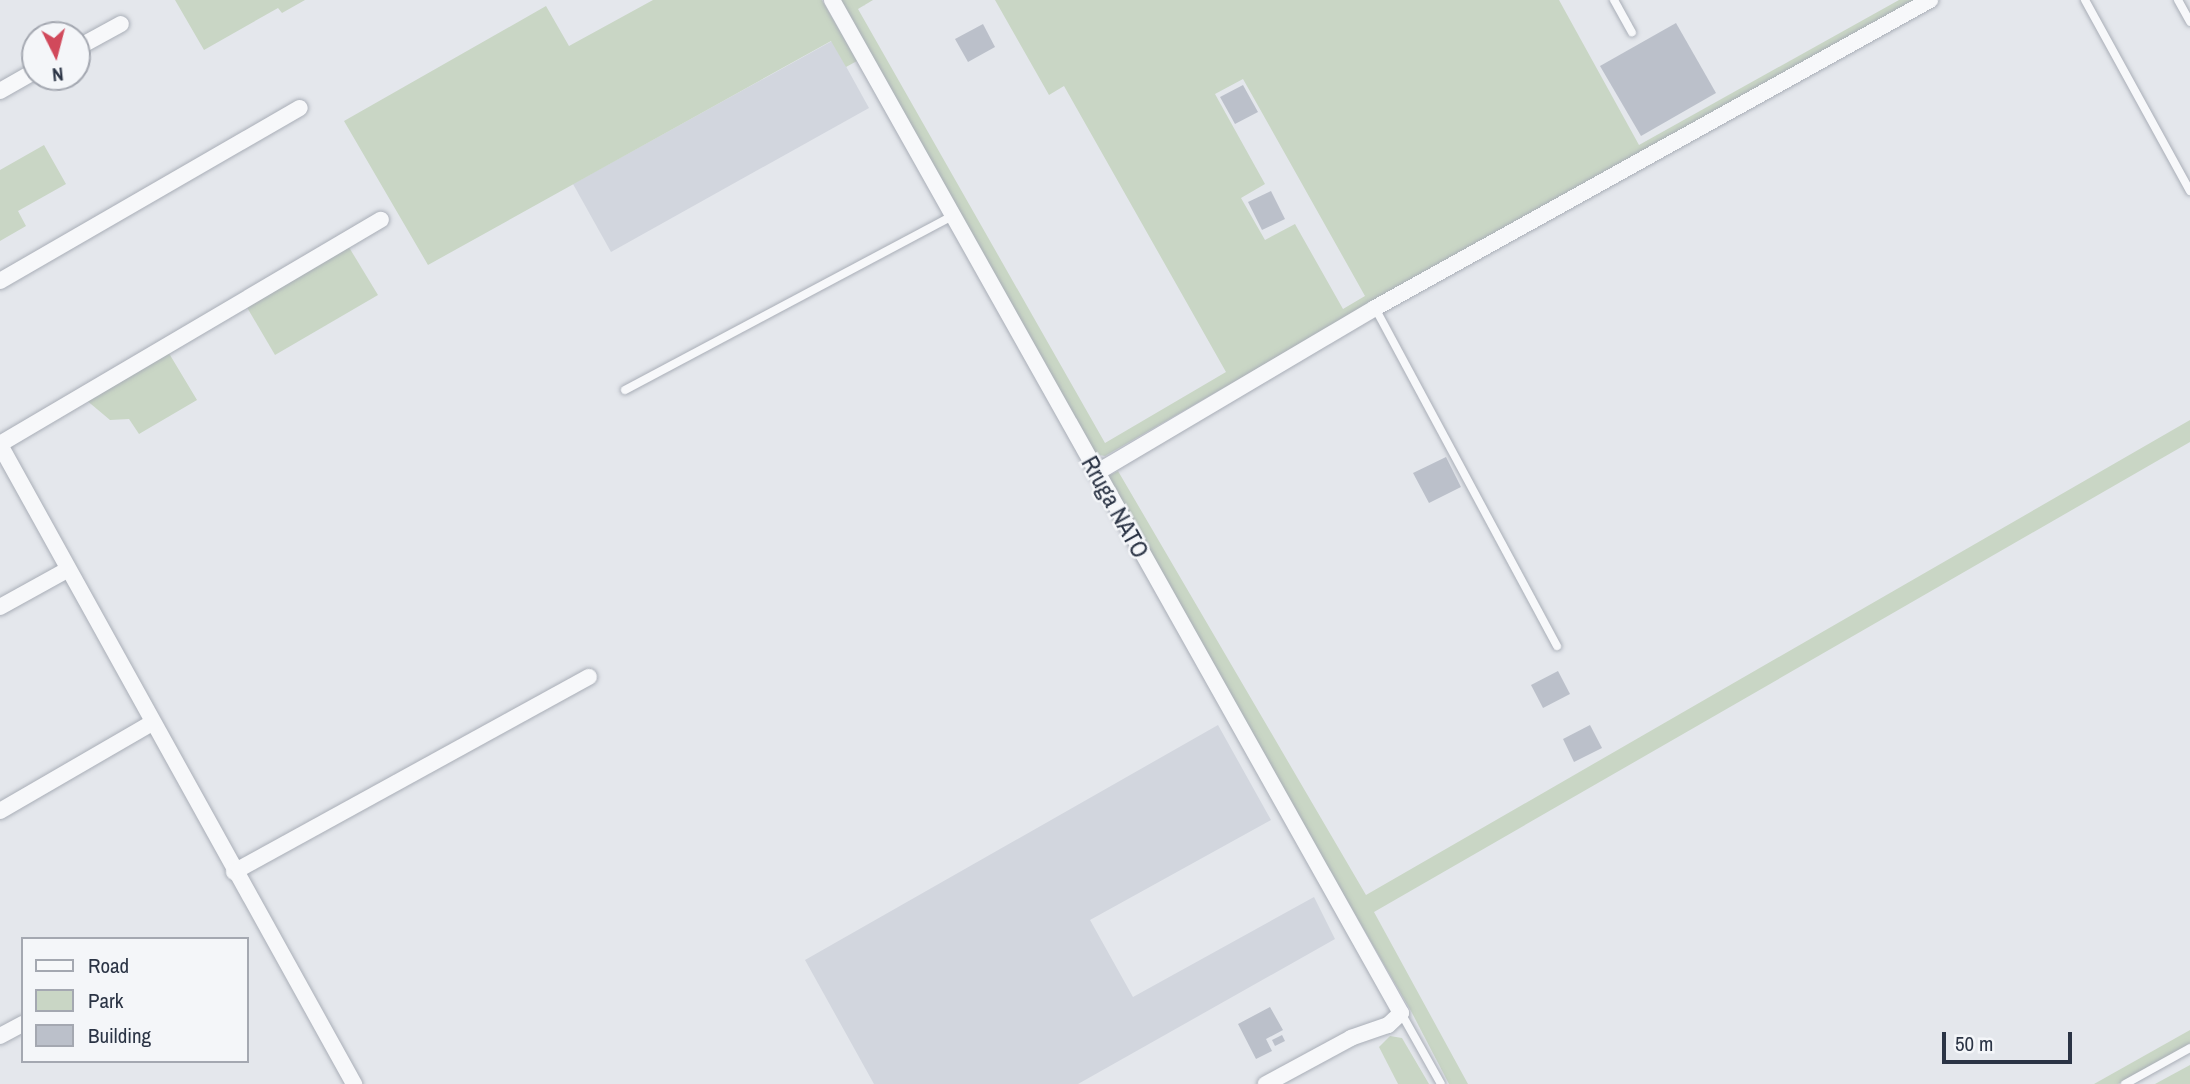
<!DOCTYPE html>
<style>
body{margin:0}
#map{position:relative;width:2190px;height:1084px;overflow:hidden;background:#e4e7ec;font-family:"Archivo Narrow",sans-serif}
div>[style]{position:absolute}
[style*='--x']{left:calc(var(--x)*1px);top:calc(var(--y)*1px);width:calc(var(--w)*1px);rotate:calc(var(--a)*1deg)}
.built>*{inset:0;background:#d2d6de}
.green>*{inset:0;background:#c9d6c5}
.building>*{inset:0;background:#bbc0ca}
.roads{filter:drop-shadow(0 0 2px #a9aeb7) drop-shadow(0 0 2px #a9aeb7)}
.service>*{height:8px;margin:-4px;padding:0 4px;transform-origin:4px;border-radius:4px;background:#f7f8fa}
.minor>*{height:16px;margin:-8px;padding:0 8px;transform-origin:8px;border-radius:8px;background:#f7f8fa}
span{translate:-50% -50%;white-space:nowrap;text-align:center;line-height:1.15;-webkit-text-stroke:5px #f4f6f9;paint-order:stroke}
.street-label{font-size:24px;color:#2b3445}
.legend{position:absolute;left:21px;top:937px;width:228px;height:126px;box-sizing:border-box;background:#f4f6f9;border:2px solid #a4a8b1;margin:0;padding:9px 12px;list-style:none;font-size:21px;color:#2b3445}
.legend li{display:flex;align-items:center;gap:14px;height:35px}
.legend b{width:35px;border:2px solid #a4a8b1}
.north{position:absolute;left:21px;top:21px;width:70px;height:70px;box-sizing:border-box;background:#f4f6f9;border:2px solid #a4a8b1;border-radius:50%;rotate:174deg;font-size:19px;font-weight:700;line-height:28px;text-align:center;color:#2b3445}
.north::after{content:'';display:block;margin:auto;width:24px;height:32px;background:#d1495b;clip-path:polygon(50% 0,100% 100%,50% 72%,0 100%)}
.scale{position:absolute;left:1942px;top:1032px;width:130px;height:32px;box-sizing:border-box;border:4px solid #2b3445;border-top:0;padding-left:9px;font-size:21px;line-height:24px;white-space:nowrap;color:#2b3445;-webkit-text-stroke:5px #f4f6f9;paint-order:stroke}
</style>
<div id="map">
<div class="built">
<div style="clip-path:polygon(832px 41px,869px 108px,611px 252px,573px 184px)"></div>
<div style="clip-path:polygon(1218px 725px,1271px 820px,1090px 920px,1133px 997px,1314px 897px,1335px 939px,1078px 1084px,874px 1084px,805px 960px)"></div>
</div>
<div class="green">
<div style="clip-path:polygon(175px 0,305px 0,282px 13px,278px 8px,204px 50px)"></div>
<div style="clip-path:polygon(653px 0,822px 0,857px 61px,846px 67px,831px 41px,428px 265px,344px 121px,546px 6px,569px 46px)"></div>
<div style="clip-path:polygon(evenodd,837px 0,873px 0,858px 9px,1105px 443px,1226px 372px,1064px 86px,1049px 95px,995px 0,1559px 0,1639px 145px,1899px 0,1921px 0,1371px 303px,1105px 456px,1092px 454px,837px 0,1243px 79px,1365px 296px,1343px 309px,1295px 224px,1265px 240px,1241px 198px,1265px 184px,1215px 94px,1243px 79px)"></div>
<div style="clip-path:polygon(44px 145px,66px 184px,18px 211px,26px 226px,0 241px,0 170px)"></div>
<div style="clip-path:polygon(347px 244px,378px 295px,275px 355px,245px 304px)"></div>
<div style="clip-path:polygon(167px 350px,197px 400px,139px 434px,129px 419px,110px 420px,85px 399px)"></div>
<div style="clip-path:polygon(2190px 420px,2190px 442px,1374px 912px,1468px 1084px,1449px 1084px,1411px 1011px,1103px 479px,1118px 471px,1366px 895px)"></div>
<div style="clip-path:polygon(2190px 1030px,2190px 1045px,2118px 1084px,2094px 1084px)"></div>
<div style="clip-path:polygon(1390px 1036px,1402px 1038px,1429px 1084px,1398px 1084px,1379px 1047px)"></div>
<div style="clip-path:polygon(2190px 1065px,2190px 1084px,2155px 1084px)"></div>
</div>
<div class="building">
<div style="clip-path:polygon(1676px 23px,1716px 93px,1641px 136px,1600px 66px)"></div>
<div style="clip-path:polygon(983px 24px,995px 47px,968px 62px,955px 39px)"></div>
<div style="clip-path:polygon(1243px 85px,1258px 112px,1235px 124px,1220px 97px)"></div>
<div style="clip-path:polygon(1271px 191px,1285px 219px,1262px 230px,1248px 202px)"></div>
<div style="clip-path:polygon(1446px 457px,1461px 487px,1429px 503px,1413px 473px)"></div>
<div style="clip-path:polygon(1558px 671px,1570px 694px,1543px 708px,1531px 685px)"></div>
<div style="clip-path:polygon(1590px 725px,1602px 748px,1574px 762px,1563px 739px)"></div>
<div style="clip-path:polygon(1270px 1007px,1283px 1030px,1266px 1039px,1272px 1051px,1256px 1059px,1238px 1024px)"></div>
<div style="clip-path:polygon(1282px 1035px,1285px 1041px,1275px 1046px,1272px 1040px)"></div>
</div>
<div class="roads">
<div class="service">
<div style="--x:1614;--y:0;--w:37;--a:61"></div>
<div style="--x:2085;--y:0;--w:218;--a:61.2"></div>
<div style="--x:2178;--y:0;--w:25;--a:61"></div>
<div style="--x:1375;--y:308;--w:384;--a:61.7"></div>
<div style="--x:625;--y:390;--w:368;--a:-28"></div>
<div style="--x:1401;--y:1013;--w:81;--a:60.6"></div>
<div style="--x:2125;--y:1084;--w:74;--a:-29"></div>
</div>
<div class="minor">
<div style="--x:832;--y:0;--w:1162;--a:60.68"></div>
<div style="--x:1401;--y:1013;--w:18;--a:137"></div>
<div style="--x:1388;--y:1025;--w:39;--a:161"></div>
<div style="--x:1351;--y:1038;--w:97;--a:151.6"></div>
<div style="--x:77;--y:48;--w:50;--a:-28.6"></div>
<div style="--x:0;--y:91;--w:40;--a:-29.7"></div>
<div style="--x:0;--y:281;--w:346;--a:-30"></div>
<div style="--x:0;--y:444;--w:442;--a:-30.5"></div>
<div style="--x:0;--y:445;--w:731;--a:61.01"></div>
<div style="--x:1096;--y:473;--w:324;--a:-30.6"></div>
<div style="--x:1375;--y:308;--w:635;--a:-29.03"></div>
<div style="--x:0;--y:607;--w:77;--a:-28.9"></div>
<div style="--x:0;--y:811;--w:176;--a:-30.1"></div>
<div style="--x:234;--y:872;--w:405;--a:-28.8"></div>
<div style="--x:0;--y:1036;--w:26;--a:-28"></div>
</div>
</div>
<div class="street-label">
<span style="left:1115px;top:507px;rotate:61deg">Rruga NATO</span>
</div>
<ul class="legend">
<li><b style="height:9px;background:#f7f8fa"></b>Road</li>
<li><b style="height:19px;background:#c9d6c5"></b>Park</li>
<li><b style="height:19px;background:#bbc0ca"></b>Building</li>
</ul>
<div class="north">N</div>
<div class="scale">50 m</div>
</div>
